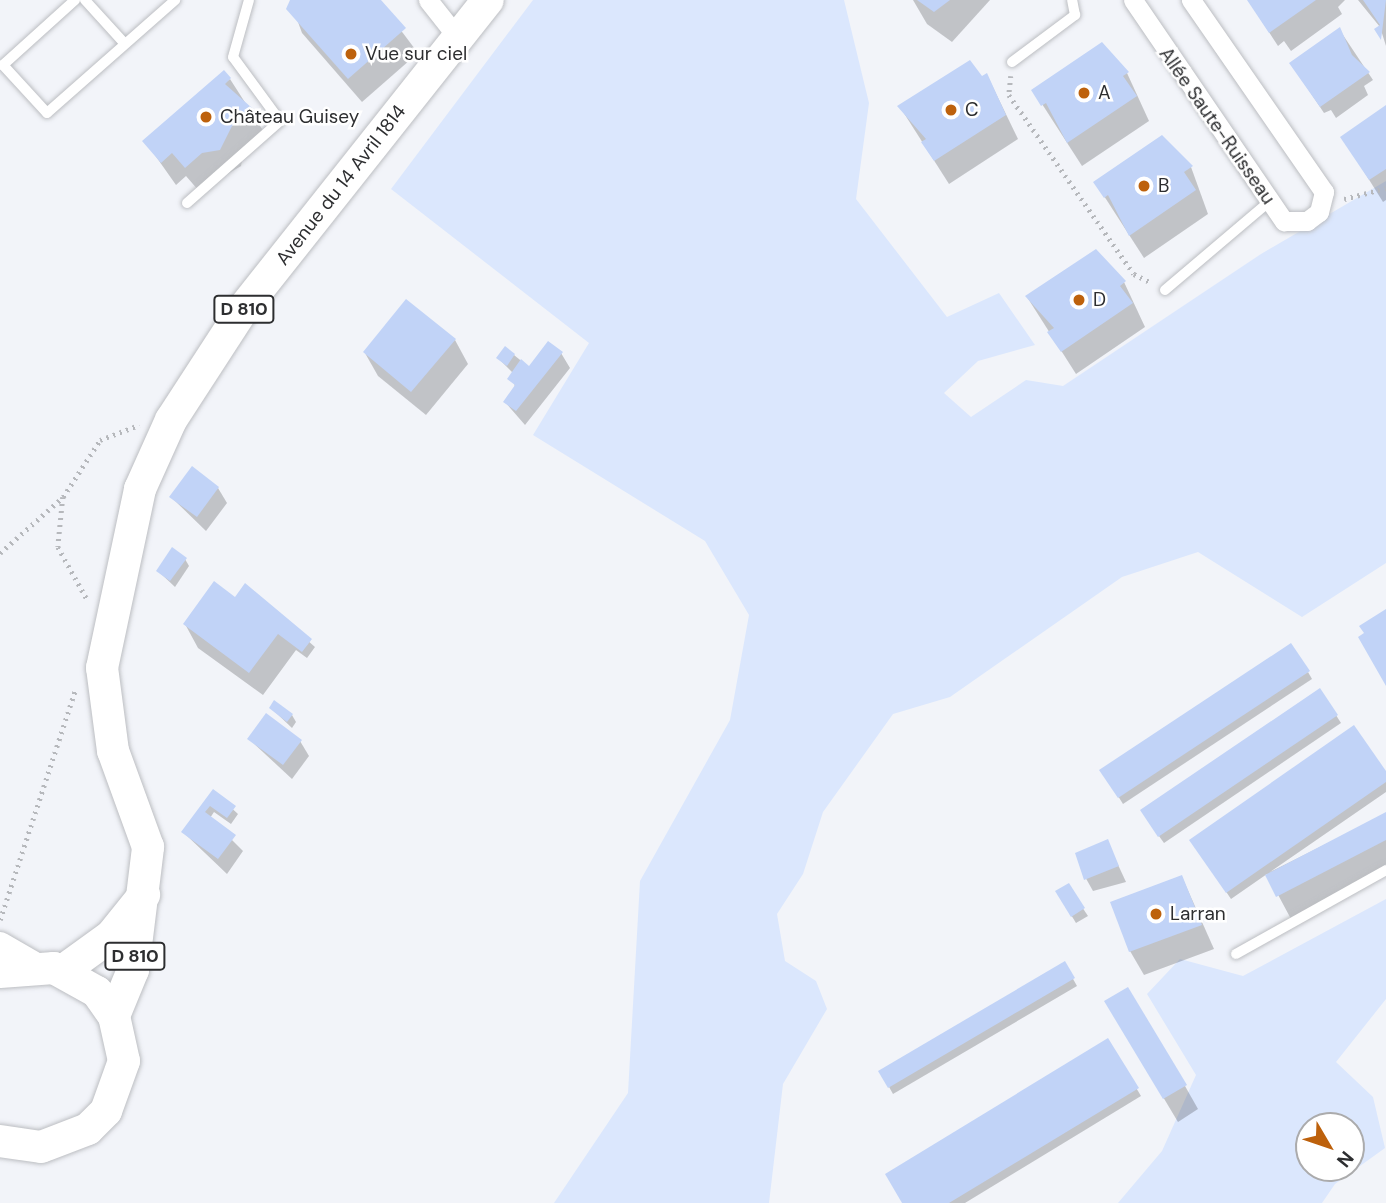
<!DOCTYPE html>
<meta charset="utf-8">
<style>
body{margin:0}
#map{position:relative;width:1386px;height:1203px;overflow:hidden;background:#f2f4f9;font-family:"DM Sans",sans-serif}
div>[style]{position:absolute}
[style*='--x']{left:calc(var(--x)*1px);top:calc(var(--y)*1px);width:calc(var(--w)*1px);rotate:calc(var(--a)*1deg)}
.green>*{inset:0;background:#dbe7fd}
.shadow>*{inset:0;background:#0003}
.building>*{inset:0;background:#c1d3f7}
.path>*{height:4.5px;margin-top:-2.25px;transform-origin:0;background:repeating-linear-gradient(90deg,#b6b8bc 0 2px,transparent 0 7px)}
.roads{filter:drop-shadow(0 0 2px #bcbec2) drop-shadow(0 0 2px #bcbec2)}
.lane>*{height:10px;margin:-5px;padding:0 5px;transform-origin:5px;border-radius:5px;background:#fff}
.street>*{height:19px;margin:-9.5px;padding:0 9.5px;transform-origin:9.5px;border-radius:9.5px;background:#fff}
.secondary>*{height:28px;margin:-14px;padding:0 14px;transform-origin:14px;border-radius:14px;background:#fff}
.primary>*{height:32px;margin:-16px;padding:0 16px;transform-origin:16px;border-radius:16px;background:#fff}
.dots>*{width:19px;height:19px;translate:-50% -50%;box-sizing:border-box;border:4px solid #fff;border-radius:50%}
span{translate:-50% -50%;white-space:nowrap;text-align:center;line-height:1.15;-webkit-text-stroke:5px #fff;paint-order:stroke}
.shield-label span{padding:2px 5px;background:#fff;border:2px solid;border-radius:5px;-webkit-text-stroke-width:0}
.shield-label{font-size:18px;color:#2d2e30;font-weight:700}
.poi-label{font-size:19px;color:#2d2e30}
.left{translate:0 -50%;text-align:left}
.street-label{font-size:19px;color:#2d2e30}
.north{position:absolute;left:1295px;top:1112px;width:70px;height:70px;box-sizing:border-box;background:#fff;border:2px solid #ababac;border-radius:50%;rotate:129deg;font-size:19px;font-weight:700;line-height:28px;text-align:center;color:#2d2e30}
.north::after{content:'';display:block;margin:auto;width:24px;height:32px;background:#bd610c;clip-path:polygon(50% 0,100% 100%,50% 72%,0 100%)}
</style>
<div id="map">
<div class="green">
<div style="clip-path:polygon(533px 0,844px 0,869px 103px,856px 199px,947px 317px,999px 293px,1035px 345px,978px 361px,944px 393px,971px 417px,1026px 380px,1063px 386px,1261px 254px,1386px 181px,1386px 563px,1302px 617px,1198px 552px,1122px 577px,950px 697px,893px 714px,823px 812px,803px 874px,777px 914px,785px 961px,816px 981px,827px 1009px,783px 1084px,769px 1203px,554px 1203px,628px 1093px,640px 881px,730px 720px,749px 615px,705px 541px,533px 435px,589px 343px,391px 189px)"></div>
<div style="clip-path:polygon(evenodd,1386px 899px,1386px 999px,1336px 1062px,1373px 1097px,1385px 1148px,1335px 1184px,1322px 1203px,1118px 1203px,1162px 1151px,1196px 1075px,1147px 994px,1180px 959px,1243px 976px,1386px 899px,1309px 1126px,1351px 1126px,1351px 1168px,1309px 1168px,1309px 1126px)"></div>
</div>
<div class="shadow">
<div style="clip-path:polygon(290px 0,378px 0,418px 53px,362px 102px,302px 33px)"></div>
<div style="clip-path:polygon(913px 0,990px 0,952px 42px,927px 24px)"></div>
<div style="clip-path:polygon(1248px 0,1345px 0,1338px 7px,1342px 14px,1291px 51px,1284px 41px,1278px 46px)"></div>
<div style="clip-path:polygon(1358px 0,1386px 0,1386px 46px,1380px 27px)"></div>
<div style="clip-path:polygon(1339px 29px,1373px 80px,1364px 86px,1368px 95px,1336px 118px,1331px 110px,1324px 113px,1306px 86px)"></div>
<div style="clip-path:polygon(1102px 44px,1127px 73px,1149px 121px,1082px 166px,1033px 90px)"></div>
<div style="clip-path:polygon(987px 75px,1018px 139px,949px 184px,900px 107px)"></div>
<div style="clip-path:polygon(230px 79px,264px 132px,244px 150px,241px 166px,199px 191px,186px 176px,176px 185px,145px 141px)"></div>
<div style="clip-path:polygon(1386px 107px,1386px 200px,1383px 202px,1343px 138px)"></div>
<div style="clip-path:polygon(1161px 137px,1191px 167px,1208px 214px,1144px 258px,1095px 182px)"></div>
<div style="clip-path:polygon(1096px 251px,1124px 282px,1145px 327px,1076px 374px,1027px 297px)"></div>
<div style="clip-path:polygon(406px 301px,455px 340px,468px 364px,426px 415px,378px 376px,365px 353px)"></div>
<div style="clip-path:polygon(561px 353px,570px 368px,525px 425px,505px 402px,515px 389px,513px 373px,498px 358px,514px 355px,530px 368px)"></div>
<div style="clip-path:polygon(218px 488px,227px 503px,206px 531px,171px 497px)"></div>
<div style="clip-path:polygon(185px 559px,189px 566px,175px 587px,158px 571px)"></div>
<div style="clip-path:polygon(245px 586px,315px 647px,307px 658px,296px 650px,263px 695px,198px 648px,185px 624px,236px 599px)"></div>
<div style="clip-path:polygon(1308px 672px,1312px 679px,1123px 804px,1106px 777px)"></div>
<div style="clip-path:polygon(1320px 690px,1341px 723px,1164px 843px,1146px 818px)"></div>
<div style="clip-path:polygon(271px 708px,292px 715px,296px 722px,292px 728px)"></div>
<div style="clip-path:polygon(249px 739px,300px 741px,309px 756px,292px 779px)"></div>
<div style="clip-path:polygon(1386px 774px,1386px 792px,1270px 872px,1386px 814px,1386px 870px,1291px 919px,1267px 874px,1231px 899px,1196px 847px)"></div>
<div style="clip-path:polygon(214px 792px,238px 814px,231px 824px,214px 812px,210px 818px,243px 851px,227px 874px,183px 832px)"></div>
<div style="clip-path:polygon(1107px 841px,1126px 882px,1093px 891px,1084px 875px)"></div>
<div style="clip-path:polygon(1182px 877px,1214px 949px,1144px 975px,1130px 951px)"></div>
<div style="clip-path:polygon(1068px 886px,1088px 916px,1076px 923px,1057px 892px)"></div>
<div style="clip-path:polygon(1064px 963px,1077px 986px,893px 1094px,880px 1071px)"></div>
<div style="clip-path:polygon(1120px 1025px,1185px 1086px,1198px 1109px,1178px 1122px)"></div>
<div style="clip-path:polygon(1108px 1041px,1141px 1096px,965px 1203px,904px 1203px)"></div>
</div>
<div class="building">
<div style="clip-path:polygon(290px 0,381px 0,406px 28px,348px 79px,286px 9px)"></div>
<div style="clip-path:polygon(917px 0,950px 0,934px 12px)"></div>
<div style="clip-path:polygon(1247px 0,1316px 0,1269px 33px)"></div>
<div style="clip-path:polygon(1363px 0,1386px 0,1381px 40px,1374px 29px,1380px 25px)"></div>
<div style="clip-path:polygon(1340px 27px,1352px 55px,1370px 72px,1320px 107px,1289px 63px)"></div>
<div style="clip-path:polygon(1102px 42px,1129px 72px,1123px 76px,1137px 96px,1067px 143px,1046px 103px,1041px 106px,1031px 90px)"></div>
<div style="clip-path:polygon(970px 60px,982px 76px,987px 73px,1006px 115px,934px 161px,921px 142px,926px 139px,897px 106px)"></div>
<div style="clip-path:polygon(224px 70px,231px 78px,225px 84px,252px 108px,232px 126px,220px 150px,202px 153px,185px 168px,172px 153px,161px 163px,142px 141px)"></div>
<div style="clip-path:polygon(1386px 105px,1386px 169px,1369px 180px,1340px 137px)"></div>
<div style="clip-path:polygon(1162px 135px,1193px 166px,1184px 172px,1196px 190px,1129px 236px,1108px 195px,1104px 198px,1093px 182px)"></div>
<div style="clip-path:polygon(1096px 249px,1126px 281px,1120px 286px,1133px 303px,1061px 352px,1047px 332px,1054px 328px,1025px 296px)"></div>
<div style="clip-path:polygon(406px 299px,456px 339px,411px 392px,363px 352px)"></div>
<div style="clip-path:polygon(548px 341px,563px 352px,516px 411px,503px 402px,515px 385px,507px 379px,521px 359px,529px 366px)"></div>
<div style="clip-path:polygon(505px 346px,515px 354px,507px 366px,496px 358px)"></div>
<div style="clip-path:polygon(192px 466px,219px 487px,197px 517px,169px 497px)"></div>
<div style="clip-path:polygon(172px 547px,187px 558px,170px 581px,156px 571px)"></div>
<div style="clip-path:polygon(214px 581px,235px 597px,245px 583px,312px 639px,302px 652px,278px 634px,249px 673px,183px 624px)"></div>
<div style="clip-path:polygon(1386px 609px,1386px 686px,1358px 637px,1364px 633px,1359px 626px)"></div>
<div style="clip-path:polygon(1291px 643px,1310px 671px,1118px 798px,1099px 770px)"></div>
<div style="clip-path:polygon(1320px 688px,1338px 715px,1158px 837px,1140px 810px)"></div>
<div style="clip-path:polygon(274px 700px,293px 714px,287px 722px,269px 708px)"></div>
<div style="clip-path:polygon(266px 713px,302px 740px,283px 765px,247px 739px)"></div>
<div style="clip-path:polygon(1354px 725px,1386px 771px,1386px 782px,1226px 893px,1189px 840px)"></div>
<div style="clip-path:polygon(213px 789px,236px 806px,227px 818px,210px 806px,205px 812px,236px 835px,218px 859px,181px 832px)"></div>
<div style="clip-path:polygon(1386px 812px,1386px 840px,1276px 897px,1265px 875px)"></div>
<div style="clip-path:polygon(1108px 839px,1119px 866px,1084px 880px,1075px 853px)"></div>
<div style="clip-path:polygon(1182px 875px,1202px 925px,1129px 952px,1110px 902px)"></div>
<div style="clip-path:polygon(1069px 883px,1085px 908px,1071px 917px,1055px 891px)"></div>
<div style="clip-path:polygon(1065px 961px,1075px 978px,888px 1088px,878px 1071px)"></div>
<div style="clip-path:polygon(1128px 987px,1187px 1085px,1163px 1099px,1104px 1001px)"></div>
<div style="clip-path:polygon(1108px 1038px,1139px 1088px,949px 1203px,902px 1203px,885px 1174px)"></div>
</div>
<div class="path">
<div style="--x:1011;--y:76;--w:19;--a:96"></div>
<div style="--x:1009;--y:95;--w:218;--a:55.1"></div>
<div style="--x:1134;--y:274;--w:20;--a:27"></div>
<div style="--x:1344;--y:199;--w:43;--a:-14.7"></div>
<div style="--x:63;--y:497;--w:50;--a:95.7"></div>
<div style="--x:58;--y:547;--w:62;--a:60.9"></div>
<div style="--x:0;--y:553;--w:84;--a:-41.6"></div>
<div style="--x:63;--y:497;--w:68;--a:-57"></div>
<div style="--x:100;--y:440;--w:42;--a:-21"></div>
<div style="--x:0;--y:920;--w:244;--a:-71.9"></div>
</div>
<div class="roads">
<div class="lane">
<div style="--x:75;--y:0;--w:97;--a:137.9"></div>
<div style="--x:3;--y:65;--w:65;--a:47.5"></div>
<div style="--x:47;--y:113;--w:171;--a:-41.4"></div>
<div style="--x:85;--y:0;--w:59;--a:47.7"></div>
<div style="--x:1012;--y:62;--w:79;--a:-36.7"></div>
<div style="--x:1075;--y:15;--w:15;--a:-101"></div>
<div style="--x:187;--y:203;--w:124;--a:-41.4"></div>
<div style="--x:280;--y:121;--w:79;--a:-126.3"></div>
<div style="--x:233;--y:57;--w:59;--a:-74.3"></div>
<div style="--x:1165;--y:290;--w:138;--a:-40.3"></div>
<div style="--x:1236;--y:954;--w:172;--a:-29.2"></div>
</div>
<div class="street">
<div style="--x:428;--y:0;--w:48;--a:51.7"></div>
<div style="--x:1133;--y:0;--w:268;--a:55.7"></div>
<div style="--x:1284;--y:221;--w:23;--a:0"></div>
<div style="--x:1307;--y:221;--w:15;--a:-37"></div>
<div style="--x:1319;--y:212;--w:21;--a:-76"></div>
<div style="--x:1324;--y:192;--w:234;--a:-124.7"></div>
</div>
<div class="secondary">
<div style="--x:0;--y:946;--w:38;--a:30"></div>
</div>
<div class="primary">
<div style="--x:64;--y:970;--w:58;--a:-35.9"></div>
<div style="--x:111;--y:936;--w:53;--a:-51.2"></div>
<div style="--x:0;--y:972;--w:54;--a:-4.2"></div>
<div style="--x:54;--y:968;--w:49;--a:29.2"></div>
<div style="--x:97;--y:992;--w:29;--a:55"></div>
<div style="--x:114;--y:1016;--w:46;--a:77.5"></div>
<div style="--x:124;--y:1061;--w:53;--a:109.8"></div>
<div style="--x:106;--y:1111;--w:25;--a:135"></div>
<div style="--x:88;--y:1129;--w:50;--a:159"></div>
<div style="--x:41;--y:1147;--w:41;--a:-171.7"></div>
<div style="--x:114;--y:1016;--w:50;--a:-67.6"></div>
<div style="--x:133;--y:970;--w:124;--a:-83"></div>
<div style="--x:148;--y:847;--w:102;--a:-110"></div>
<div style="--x:113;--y:751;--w:84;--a:-97.5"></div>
<div style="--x:102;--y:668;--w:183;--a:-78"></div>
<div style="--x:140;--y:489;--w:76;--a:-65.8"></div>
<div style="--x:171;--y:420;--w:132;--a:-57"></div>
<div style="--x:243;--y:309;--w:394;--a:-51.6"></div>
</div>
</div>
<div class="dots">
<div style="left:351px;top:54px;background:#bd610c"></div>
<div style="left:1084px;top:93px;background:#bd610c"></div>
<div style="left:951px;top:110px;background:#bd610c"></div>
<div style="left:206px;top:117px;background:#bd610c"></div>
<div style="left:1144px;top:186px;background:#bd610c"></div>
<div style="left:1079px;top:300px;background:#bd610c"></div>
<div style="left:1156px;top:914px;background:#bd610c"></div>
</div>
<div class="shield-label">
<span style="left:244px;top:309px">D 810</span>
<span style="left:135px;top:956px">D 810</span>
</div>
<div class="poi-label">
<span class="left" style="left:365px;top:54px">Vue sur ciel</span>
<span class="left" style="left:1098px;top:93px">A</span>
<span class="left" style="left:965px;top:110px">C</span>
<span class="left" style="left:220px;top:117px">Château Guisey</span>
<span class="left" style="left:1158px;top:186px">B</span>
<span class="left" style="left:1093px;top:300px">D</span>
<span class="left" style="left:1170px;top:914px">Larran</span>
</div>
<div class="street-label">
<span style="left:1217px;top:126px;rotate:55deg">Allée Saute-Ruisseau</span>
<span style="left:341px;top:185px;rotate:-52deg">Avenue du 14 Avril 1814</span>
</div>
<div class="north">N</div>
</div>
